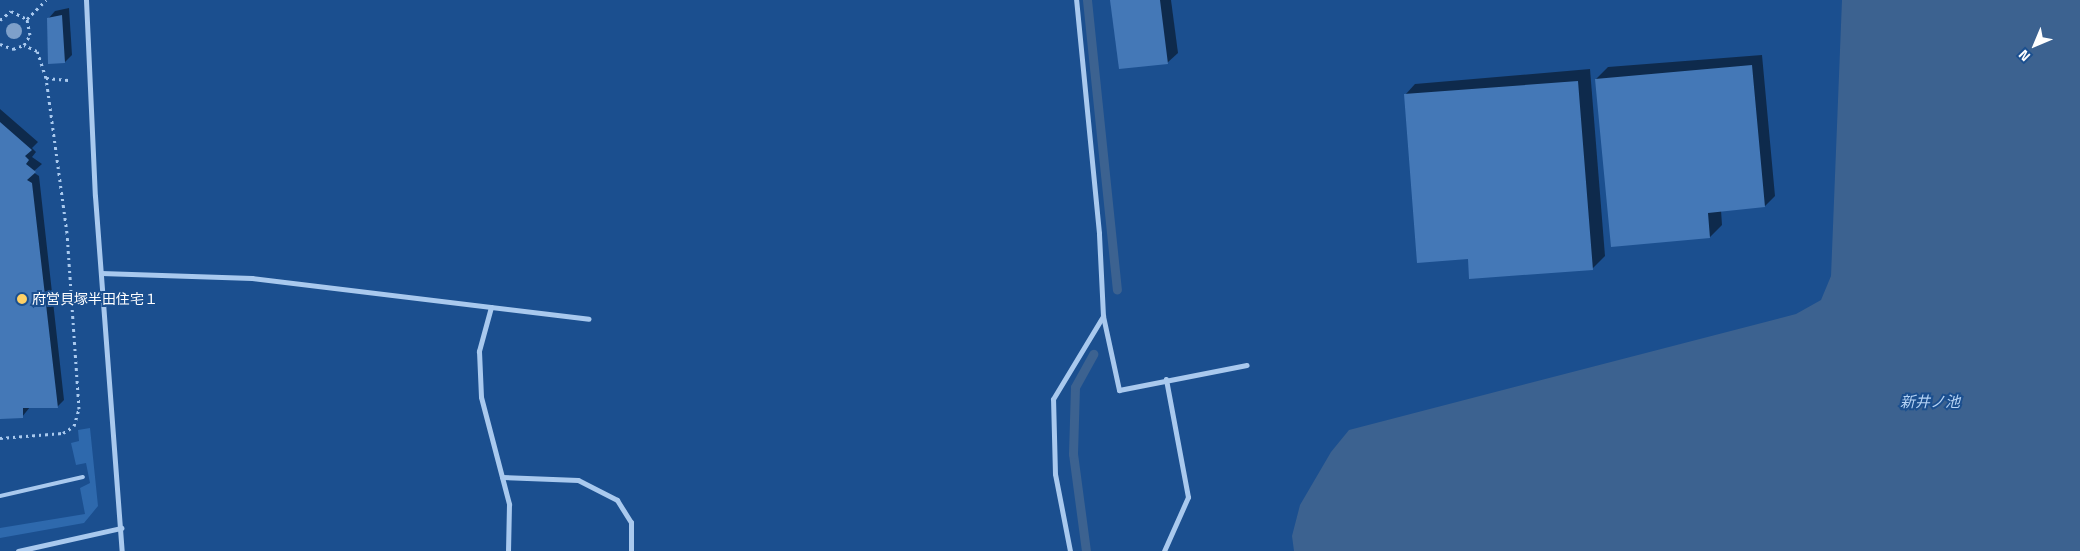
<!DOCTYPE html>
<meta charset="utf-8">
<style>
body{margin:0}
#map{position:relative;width:2080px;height:551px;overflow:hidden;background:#1b4f8f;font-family:"Titillium Web","Noto Sans JP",sans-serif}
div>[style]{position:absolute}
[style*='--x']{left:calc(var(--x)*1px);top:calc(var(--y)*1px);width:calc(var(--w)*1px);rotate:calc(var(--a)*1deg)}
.green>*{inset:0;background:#2e69ad}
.water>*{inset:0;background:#3c6290}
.shadow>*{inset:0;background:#0007}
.stream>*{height:9px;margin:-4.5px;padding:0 4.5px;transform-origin:4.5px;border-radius:4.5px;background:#3c6290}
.building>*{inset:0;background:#4478b7}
.path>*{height:3px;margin-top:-1.5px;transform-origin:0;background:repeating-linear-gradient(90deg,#a9c9ee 0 2.5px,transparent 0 6.5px)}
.service>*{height:4px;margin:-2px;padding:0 2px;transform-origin:2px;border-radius:2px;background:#a9c9ee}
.minor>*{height:5px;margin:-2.5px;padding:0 2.5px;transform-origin:2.5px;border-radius:2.5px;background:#a9c9ee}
.trees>*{width:16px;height:16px;margin:-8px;border-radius:50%;background:#7ea0ca}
.dots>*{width:14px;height:14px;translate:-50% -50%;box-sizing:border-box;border:2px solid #1b4f8f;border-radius:50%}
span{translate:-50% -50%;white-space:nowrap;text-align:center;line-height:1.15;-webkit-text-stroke:4px #1b4f8f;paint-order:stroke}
.poi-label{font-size:14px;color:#fff}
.left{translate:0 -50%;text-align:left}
.water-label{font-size:15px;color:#b5d3f5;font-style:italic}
.north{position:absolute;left:2010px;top:20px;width:50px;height:50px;-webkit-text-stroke:4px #1b4f8f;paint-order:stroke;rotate:225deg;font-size:14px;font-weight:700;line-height:20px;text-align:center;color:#fff}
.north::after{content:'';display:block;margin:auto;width:18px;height:22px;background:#fff;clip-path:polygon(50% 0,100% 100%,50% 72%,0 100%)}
</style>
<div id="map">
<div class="green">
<div style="clip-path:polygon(90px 428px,98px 506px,84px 523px,0 538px,0 528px,85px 514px,80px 488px,90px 483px,86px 463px,76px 465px,71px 443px,79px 441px,78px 430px)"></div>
</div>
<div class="water">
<div style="clip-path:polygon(1842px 0,2080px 0,2080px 551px,1294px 551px,1292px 536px,1300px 505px,1331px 452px,1349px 430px,1796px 314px,1821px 300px,1831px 276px)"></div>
</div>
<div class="shadow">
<div style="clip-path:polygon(1112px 0,1171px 0,1178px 53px,1167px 63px)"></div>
<div style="clip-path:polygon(69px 8px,72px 55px,65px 62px,48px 19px,55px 11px)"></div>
<div style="clip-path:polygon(1762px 55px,1775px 196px,1765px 206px,1721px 210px,1722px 225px,1710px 237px,1596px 79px,1608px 67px)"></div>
<div style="clip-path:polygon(1590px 69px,1605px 256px,1593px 268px,1469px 258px,1405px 95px,1415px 84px)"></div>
<div style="clip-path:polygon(0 109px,38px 142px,32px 148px,36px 152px,32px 157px,42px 164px,33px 172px,39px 176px,64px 400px,57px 407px,30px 407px,22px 417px,0 418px)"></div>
</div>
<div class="stream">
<div style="--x:1087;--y:0;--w:291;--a:84.1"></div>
<div style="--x:1086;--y:551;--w:98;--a:-97.6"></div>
<div style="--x:1073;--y:454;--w:67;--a:-88.3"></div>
<div style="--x:1075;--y:387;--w:38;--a:-61"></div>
</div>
<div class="building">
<div style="clip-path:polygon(1110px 0,1160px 0,1168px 64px,1119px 69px)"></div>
<div style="clip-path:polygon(62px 15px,65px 63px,48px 64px,47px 18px)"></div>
<div style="clip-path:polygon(1752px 65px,1765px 207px,1708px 213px,1710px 238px,1611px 247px,1595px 79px)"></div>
<div style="clip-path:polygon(1578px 81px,1593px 270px,1469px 279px,1468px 259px,1417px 263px,1404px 94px)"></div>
<div style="clip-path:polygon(0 122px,32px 150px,25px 156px,29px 160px,26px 164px,36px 172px,27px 180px,32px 183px,58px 408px,23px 408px,23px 418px,0 419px)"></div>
</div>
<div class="path">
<div style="--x:27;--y:19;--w:27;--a:-45"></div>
<div style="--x:0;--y:20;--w:14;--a:-39"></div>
<div style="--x:11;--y:11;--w:18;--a:27"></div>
<div style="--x:0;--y:44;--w:14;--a:21"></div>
<div style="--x:13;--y:49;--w:12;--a:-20"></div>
<div style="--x:24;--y:45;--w:12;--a:-59"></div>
<div style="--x:30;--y:35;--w:16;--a:-101"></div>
<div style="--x:46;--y:78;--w:25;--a:5"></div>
<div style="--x:0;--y:438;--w:63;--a:-4.5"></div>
<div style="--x:63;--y:433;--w:13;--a:-32"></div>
<div style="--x:74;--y:426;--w:18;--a:-74"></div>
<div style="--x:79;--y:409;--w:176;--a:-93.9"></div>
<div style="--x:67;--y:233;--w:156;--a:-97.7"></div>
<div style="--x:46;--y:78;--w:28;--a:-108"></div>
<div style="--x:37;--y:51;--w:14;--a:-155"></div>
</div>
<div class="service">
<div style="--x:0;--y:496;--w:85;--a:-12.9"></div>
</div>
<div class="minor">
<div style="--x:86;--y:0;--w:196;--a:87.4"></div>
<div style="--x:95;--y:196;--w:356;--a:85.7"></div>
<div style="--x:101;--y:273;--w:151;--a:1.9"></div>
<div style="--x:252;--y:278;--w:339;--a:6.9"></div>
<div style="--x:491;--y:307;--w:46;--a:105.3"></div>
<div style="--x:479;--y:351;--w:46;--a:87.5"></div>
<div style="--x:481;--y:397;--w:111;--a:75.3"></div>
<div style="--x:509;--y:504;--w:47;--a:91.2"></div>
<div style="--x:1103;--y:316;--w:76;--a:77.8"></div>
<div style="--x:1119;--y:390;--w:130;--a:-11.1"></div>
<div style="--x:502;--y:477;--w:76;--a:2.3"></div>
<div style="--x:578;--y:480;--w:44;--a:27.1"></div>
<div style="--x:617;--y:500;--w:26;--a:58"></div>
<div style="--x:631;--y:522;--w:29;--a:90"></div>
<div style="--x:18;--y:551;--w:106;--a:-12.6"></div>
<div style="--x:1070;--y:551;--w:78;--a:-101"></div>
<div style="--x:1055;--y:474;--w:75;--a:-91.5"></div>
<div style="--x:1053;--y:399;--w:97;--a:-58.9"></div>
<div style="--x:1103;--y:316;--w:83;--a:-92.8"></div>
<div style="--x:1099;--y:233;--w:234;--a:-95.6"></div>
<div style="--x:1164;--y:551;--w:59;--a:-66"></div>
<div style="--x:1188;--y:497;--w:120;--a:-100.6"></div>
</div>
<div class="trees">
<div style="left:14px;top:31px"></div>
</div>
<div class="dots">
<div style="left:22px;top:299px;background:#ffd166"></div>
</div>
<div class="poi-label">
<span class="left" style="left:32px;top:299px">府営貝塚半田住宅１</span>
</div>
<div class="water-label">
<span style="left:1930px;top:402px">新井ノ池</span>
</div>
<div class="north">N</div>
</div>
